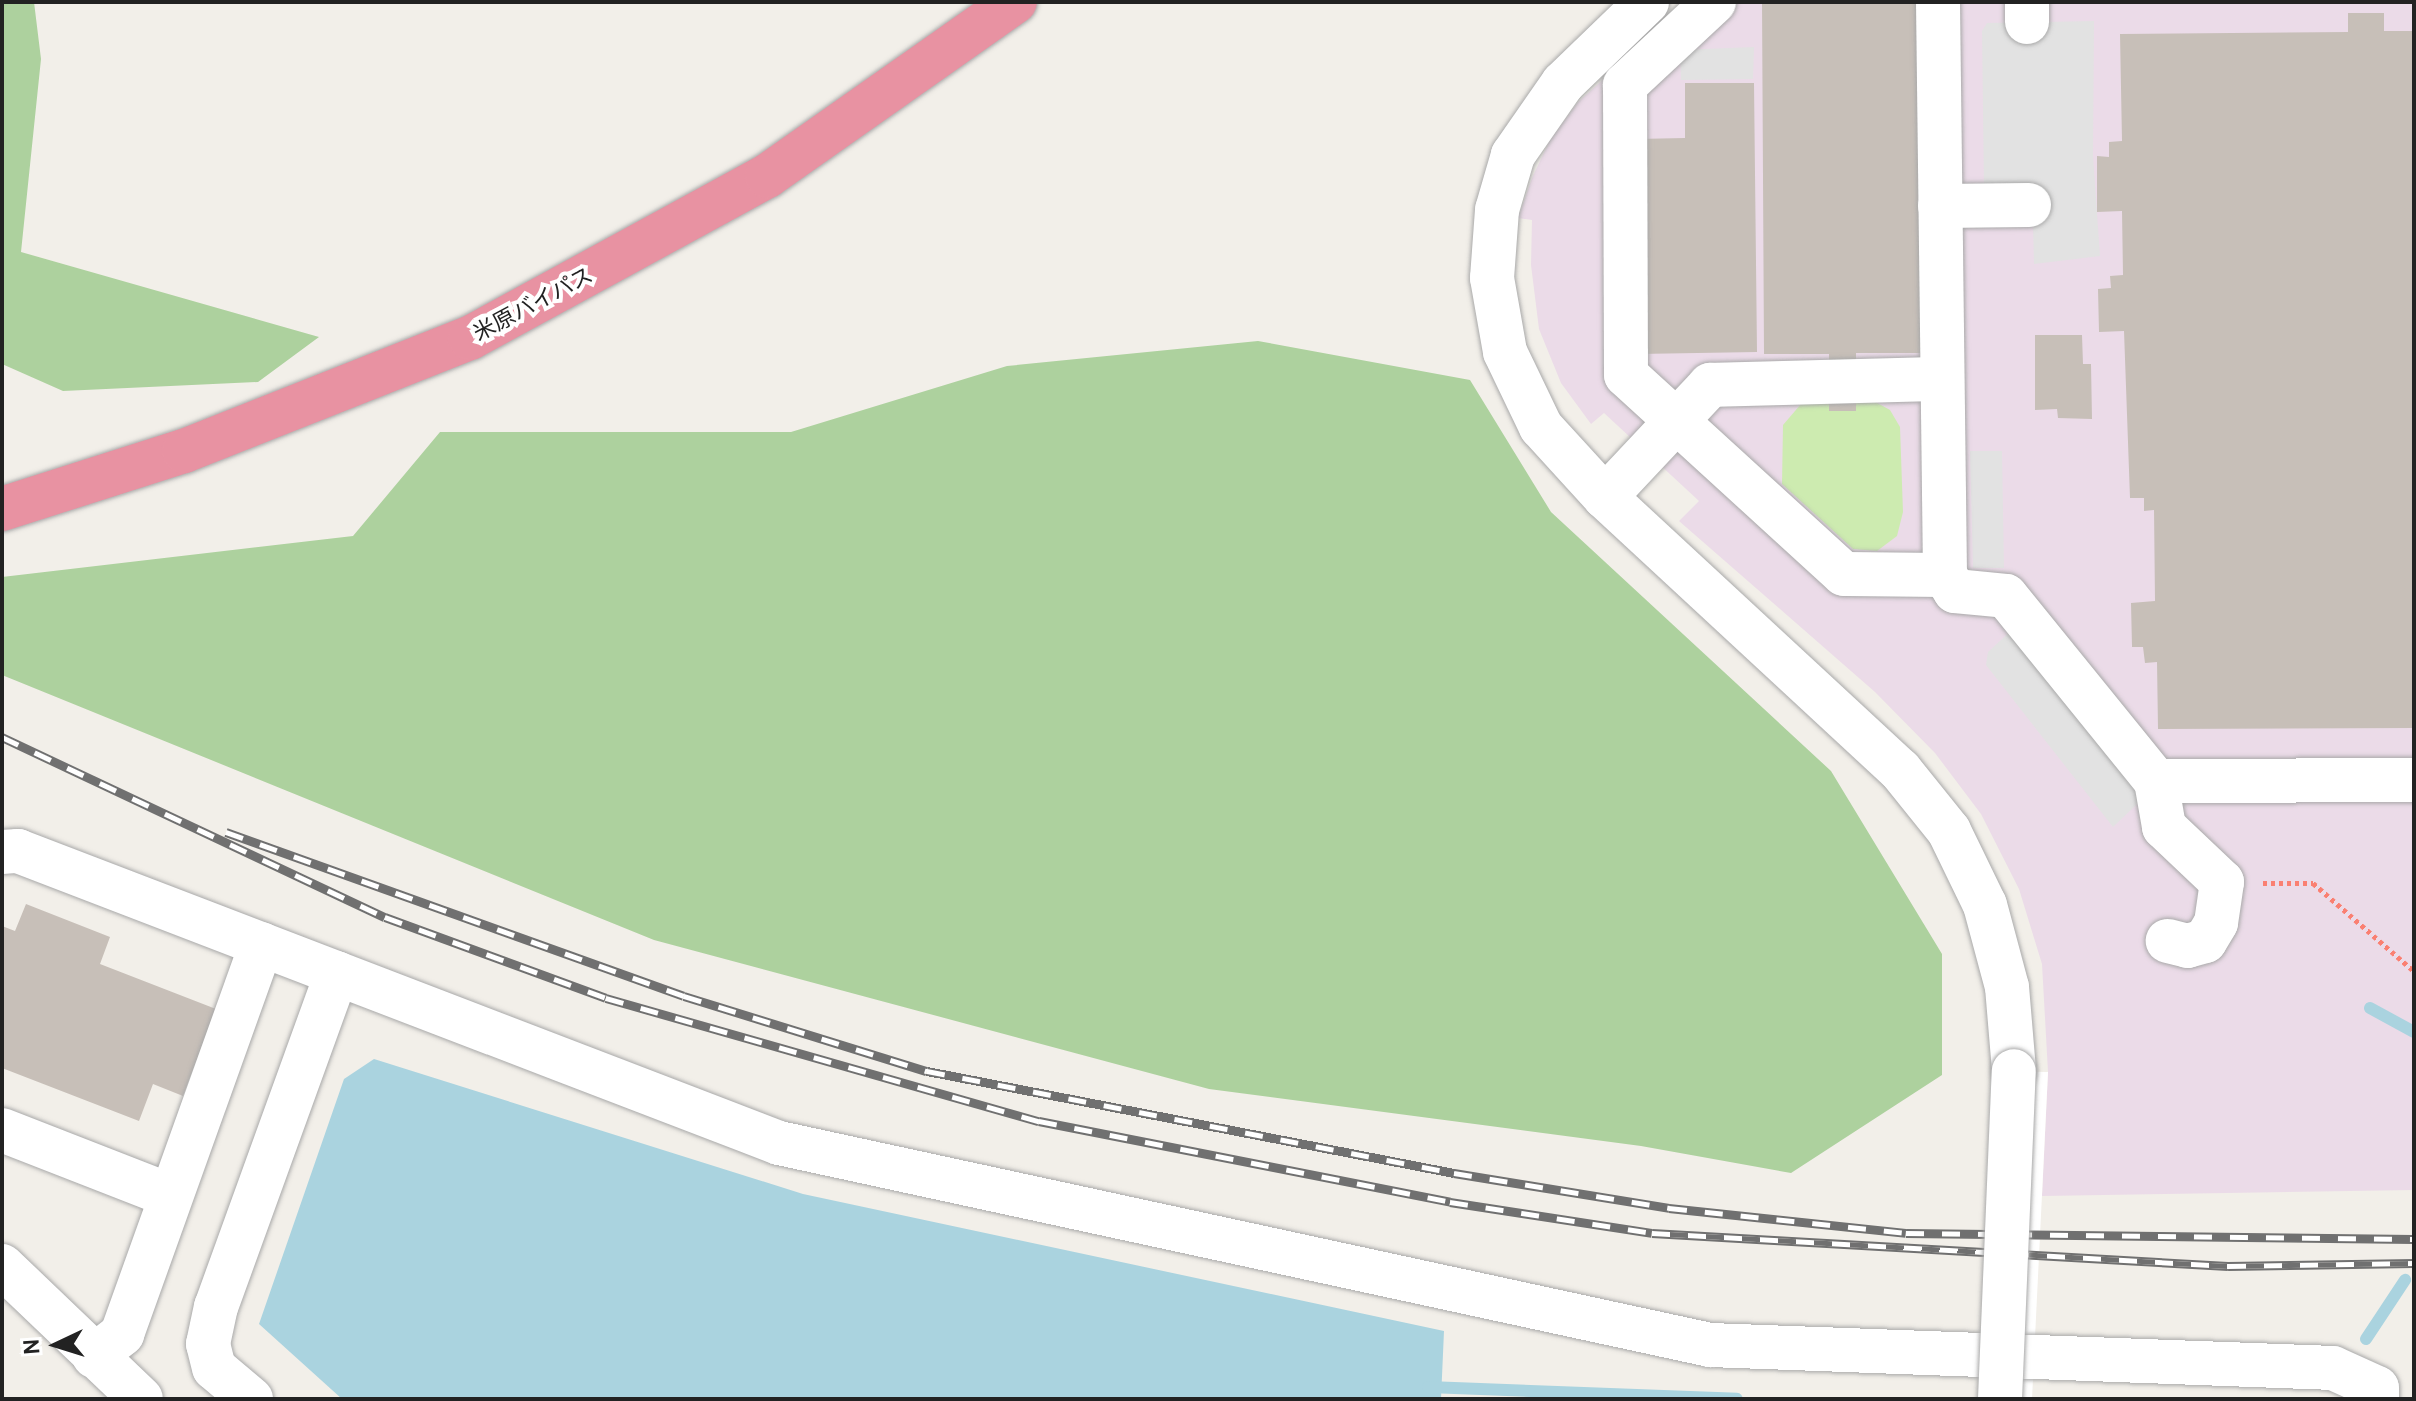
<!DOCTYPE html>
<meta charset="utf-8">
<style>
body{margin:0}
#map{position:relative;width:2416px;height:1401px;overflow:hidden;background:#f2efe9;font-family:Cabin,"Noto Sans JP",sans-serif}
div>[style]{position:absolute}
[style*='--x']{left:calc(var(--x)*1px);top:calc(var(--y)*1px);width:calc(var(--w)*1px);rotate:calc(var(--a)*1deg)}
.industrial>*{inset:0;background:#ebdbe8}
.grass>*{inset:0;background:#cdebb0}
.forest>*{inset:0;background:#add19e}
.parking>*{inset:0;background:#e2e2e2}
.water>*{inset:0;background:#aad3df}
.pier>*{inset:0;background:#fff}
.stream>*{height:12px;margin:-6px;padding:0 6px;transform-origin:6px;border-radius:6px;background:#aad3df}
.building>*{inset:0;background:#c7bfb8}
.path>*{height:5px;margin-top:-2.5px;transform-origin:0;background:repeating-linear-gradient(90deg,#fa8072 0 4px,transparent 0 8px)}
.roads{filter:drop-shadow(0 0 2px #a9a9a9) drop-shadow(0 0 2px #a9a9a9)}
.minor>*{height:44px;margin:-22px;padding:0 22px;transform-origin:22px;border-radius:22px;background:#fff}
.highway>*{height:44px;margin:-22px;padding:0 22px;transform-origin:22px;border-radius:22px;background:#e892a2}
.rail>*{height:9px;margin-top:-4.5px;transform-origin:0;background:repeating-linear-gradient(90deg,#fff 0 18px,#707070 0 36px);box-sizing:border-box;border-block:2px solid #707070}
.bridges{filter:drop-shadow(0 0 2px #a9a9a9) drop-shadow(0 0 2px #a9a9a9)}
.minor-bridge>*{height:44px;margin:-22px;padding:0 22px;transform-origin:22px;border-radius:22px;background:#fff}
span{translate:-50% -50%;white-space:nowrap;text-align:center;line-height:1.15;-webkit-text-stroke:8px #fff;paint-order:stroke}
.street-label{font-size:22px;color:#222}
.frame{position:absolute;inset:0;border:4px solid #222;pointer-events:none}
.north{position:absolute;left:16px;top:1305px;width:80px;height:80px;-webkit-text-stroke:6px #fff;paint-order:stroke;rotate:266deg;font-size:22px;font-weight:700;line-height:32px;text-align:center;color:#222}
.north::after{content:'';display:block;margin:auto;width:28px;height:36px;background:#222;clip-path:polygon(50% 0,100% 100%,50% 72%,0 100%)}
</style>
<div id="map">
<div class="industrial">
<div style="clip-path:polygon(1690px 2px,2414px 2px,2414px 1190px,2042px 1196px,2048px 1072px,2042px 964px,2019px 889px,1981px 814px,1935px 753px,1875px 692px,1679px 521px,1699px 501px,1604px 413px,1591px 424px,1561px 383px,1539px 329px,1531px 265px,1532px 220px,1518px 218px,1532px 178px,1550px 140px,1578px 102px)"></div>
</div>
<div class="grass">
<div style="clip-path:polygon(1870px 399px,1890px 410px,1900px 427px,1903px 512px,1897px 536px,1877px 551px,1853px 549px,1782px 484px,1783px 425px,1801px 404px)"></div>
</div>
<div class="forest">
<div style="clip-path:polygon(2px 2px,34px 2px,41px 59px,21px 252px,319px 337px,258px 382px,63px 391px,2px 364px)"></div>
<div style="clip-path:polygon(1258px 341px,1470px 380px,1551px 512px,1831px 771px,1942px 954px,1942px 1075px,1791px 1173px,1641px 1146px,1209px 1089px,654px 940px,2px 675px,2px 577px,353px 536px,440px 432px,791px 432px,1007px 366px)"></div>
</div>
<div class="parking">
<div style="clip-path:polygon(2094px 21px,2093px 156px,2100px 256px,2034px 264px,2033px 225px,1971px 228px,1969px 190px,1984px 190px,1982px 31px,1987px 23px)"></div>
<div style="clip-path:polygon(1754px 47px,1753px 79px,1681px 80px,1680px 50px)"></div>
<div style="clip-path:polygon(1970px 451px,2002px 451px,2004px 568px,1973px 568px)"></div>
<div style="clip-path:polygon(2039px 605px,2171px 772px,2113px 827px,1986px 665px,1988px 652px)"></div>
</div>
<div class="water">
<div style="clip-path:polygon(374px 1059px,803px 1194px,1444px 1331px,1441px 1399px,342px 1399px,259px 1324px,344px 1079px)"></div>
</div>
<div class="pier">
<div style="clip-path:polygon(1991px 1071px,2048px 1072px,2032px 1399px,1980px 1399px)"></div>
</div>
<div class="stream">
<div style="--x:2370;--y:1008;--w:50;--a:28.6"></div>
<div style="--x:2366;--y:1339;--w:71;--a:-56.5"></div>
<div style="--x:1428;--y:1387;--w:309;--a:2.2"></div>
</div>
<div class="building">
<div style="clip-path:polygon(1762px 2px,1917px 2px,1921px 353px,1856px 353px,1856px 411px,1829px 411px,1829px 354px,1764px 354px)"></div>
<div style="clip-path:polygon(2348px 13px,2384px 13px,2384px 31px,2414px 31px,2414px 728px,2158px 729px,2157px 662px,2145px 663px,2143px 647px,2132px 647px,2131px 603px,2155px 601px,2154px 510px,2144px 511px,2144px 498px,2130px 498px,2124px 331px,2099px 332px,2098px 289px,2111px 288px,2110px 276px,2123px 275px,2122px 211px,2097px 212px,2097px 156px,2109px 157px,2109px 142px,2122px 141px,2120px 34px,2348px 32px)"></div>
<div style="clip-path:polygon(1685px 83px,1754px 83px,1757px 352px,1638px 354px,1637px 139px,1685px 138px)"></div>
<div style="clip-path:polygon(2035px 335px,2082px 335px,2083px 364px,2091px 364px,2092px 419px,2058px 418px,2057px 409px,2035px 410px)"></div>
<div style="clip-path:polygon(26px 904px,110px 937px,100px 964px,216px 1009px,183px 1096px,153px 1084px,139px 1121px,2px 1068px,2px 926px,15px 931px)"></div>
</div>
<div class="path">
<div style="--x:2263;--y:883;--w:50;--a:0"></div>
<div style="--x:2313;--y:883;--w:134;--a:41.1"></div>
</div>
<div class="roads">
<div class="minor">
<div style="--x:1647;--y:2;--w:117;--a:136"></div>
<div style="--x:1563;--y:83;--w:88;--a:124.8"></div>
<div style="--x:1513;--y:155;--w:57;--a:106.2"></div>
<div style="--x:1497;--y:210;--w:68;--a:94.2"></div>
<div style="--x:1492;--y:278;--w:75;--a:80"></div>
<div style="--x:1505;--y:352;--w:83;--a:64.4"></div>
<div style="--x:1541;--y:427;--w:95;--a:47.6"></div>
<div style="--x:1605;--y:497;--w:402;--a:42.8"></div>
<div style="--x:1900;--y:770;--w:78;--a:51.2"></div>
<div style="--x:1949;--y:831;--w:82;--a:64.1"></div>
<div style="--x:1985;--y:905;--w:85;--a:75"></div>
<div style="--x:2007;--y:987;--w:84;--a:85.2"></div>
<div style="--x:1714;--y:2;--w:122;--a:137"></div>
<div style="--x:1625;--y:85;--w:290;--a:89.8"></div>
<div style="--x:1626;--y:375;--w:295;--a:42.4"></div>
<div style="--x:1844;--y:574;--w:101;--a:0.6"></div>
<div style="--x:1938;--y:2;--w:573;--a:89.3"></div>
<div style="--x:1945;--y:575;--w:19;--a:58"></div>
<div style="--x:1955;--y:591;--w:51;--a:5.6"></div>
<div style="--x:2006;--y:596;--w:238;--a:51"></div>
<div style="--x:2156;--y:781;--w:47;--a:80.1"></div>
<div style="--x:2164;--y:827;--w:80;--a:43.5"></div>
<div style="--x:2222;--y:882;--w:41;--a:98.3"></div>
<div style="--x:2216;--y:923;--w:21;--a:121"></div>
<div style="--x:2205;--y:941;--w:18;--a:164"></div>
<div style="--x:2188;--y:946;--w:21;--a:-166"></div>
<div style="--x:2027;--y:22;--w:20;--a:-90"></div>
<div style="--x:1940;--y:206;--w:89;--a:-0.6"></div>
<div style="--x:1605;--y:497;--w:154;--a:-46.8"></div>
<div style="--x:1710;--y:385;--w:232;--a:-1.5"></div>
<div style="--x:2156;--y:781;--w:258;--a:-0.2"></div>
<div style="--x:2;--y:852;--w:16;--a:-4"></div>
<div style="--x:18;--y:851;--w:815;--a:20.99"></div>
<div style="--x:779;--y:1143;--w:953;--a:12.24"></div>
<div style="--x:1710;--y:1345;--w:623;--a:2.11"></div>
<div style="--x:2333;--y:1368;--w:48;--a:24.4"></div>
<div style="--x:2377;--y:1388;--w:11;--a:90"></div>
<div style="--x:2;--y:1130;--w:181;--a:21.3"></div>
<div style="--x:2;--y:1266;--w:192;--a:43.7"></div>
<div style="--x:94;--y:1356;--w:36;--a:-38"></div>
<div style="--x:122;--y:1334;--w:414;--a:-70.3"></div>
<div style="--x:251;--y:1399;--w:48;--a:-140"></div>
<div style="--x:214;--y:1368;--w:25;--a:-104"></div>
<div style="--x:208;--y:1344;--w:38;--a:-78"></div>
<div style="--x:216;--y:1307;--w:355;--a:-70.1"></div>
</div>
<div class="highway">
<div style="--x:2;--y:509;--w:191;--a:-17.7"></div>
<div style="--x:184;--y:451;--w:308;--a:-21.6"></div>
<div style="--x:470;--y:338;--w:338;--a:-28.6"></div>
<div style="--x:767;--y:176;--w:303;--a:-35.1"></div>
</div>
</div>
<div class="rail">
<div style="--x:2;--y:737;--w:423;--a:25.2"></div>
<div style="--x:385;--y:917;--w:235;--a:20.1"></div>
<div style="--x:606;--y:998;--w:450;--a:15.9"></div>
<div style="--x:1039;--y:1121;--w:419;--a:11.1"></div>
<div style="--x:1450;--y:1202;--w:204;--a:8.7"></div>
<div style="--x:1652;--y:1233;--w:577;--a:3.28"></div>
<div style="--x:2228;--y:1266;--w:186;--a:-0.9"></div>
<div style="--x:226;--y:832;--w:486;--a:19.7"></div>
<div style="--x:684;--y:996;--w:254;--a:17.2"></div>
<div style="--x:927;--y:1071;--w:537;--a:10.95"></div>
<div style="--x:1454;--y:1173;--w:218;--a:9.2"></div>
<div style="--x:1669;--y:1208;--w:238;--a:6"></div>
<div style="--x:1906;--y:1233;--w:508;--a:0.68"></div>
</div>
<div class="bridges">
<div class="minor-bridge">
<div style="--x:2000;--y:1399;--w:328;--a:-87.6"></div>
</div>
</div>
<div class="street-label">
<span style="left:533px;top:304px;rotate:-28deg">米原バイパス</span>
</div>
<div class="frame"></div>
<div class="north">N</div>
</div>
